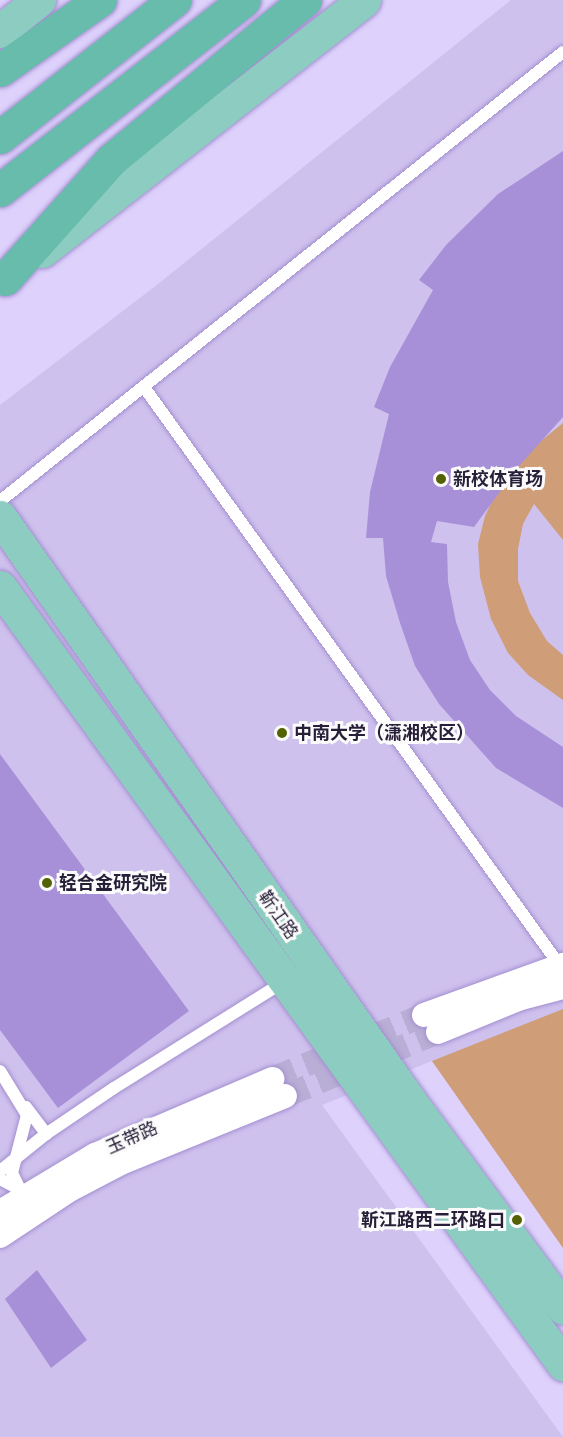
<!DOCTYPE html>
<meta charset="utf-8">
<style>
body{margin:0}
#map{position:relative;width:563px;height:1437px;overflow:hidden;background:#ded2fc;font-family:Quicksand,"Noto Sans SC",sans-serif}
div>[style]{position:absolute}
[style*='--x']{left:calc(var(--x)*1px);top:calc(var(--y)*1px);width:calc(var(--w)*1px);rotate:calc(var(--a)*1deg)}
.built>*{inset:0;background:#cfc1ee}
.green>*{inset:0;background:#cf9e78}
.building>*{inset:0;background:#a890d9}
.minor-tunnel>*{height:24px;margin-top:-12px;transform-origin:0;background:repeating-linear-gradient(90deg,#b9aed5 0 24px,transparent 0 36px)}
.roads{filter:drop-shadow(0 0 2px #a38fd0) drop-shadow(0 0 2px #a38fd0)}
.service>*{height:12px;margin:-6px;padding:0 6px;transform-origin:6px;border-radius:6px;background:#fff}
.minor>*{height:24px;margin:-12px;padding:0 12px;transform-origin:12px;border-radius:12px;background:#fff}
.primary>*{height:33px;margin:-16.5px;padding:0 16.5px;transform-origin:16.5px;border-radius:16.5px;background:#8dcdc1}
.trunk>*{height:33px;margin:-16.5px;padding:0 16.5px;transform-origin:16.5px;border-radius:16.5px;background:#67bcac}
.dots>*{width:16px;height:16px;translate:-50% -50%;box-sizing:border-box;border:3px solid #fbfbfb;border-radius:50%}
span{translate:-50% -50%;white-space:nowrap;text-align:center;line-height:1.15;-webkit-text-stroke:6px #fbfbfb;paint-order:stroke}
.poi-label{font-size:18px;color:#271e38;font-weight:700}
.left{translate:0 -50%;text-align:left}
.right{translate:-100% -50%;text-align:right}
.street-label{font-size:18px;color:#271e38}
</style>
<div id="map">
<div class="built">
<div style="clip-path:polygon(511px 0,563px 0,563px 1248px,432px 1061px,322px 1105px,563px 1437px,0 1437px,0 405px,158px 284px)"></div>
</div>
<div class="green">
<div style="clip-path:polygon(563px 423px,563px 540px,534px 504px,523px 524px,518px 549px,518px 581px,530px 613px,547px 641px,563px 655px,563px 700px,528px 675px,508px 653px,491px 619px,480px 577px,478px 544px,485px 516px,499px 486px,536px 445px)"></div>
<div style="clip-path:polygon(563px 1009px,563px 1248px,432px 1061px)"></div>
</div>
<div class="building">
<div style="clip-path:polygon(563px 151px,563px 417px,519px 466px,474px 527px,437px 521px,431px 542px,447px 544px,448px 582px,456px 622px,470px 660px,490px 690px,516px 716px,563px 747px,563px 808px,496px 768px,439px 704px,415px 666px,400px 623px,386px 576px,383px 538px,366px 538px,370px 492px,389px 414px,374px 407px,390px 367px,433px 290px,419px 280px,446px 245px,498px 194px)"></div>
<div style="clip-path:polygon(0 754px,189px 1011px,58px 1108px,0 1030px)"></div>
<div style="clip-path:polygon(37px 1270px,87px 1340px,51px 1368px,5px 1299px)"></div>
</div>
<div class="minor-tunnel">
<div style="--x:272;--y:1079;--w:165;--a:-22.8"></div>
<div style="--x:285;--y:1096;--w:166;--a:-22.7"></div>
</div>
<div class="roads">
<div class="service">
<div style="--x:144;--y:387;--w:713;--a:54.3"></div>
<div style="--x:0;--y:501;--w:720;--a:-38.57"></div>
<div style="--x:0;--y:1071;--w:52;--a:58.5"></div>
<div style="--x:27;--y:1115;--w:60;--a:104.5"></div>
<div style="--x:12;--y:1173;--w:32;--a:64"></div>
<div style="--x:26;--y:1107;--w:34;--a:53"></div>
<div style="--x:0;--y:1171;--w:59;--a:-38.8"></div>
<div style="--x:46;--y:1134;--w:82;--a:-34.1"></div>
<div style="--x:114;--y:1088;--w:202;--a:-32"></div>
<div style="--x:0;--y:1179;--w:19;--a:28"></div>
</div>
<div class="minor">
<div style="--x:424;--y:1015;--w:148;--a:-19.8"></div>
<div style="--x:438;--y:1032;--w:87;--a:-22.4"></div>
<div style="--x:518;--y:999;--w:47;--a:-14.9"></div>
<div style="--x:0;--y:1212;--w:111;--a:-31"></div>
<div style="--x:95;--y:1155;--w:193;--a:-23.2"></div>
<div style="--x:0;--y:1236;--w:85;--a:-33.5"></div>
<div style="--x:71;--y:1189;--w:56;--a:-27.5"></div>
<div style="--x:121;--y:1163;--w:177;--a:-22.2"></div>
</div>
<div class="primary">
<div style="--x:0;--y:31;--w:50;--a:-38.5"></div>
<div style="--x:42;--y:251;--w:408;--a:-37.9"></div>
<div style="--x:0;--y:517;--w:714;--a:54.93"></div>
<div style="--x:410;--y:1101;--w:257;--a:53.5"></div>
<div style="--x:0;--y:587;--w:960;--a:54.07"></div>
</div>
<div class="trunk">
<div style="--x:0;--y:70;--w:122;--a:-35"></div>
<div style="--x:0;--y:137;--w:222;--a:-38.1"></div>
<div style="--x:0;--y:190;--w:309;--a:-37.9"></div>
<div style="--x:5;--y:279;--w:161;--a:-48.3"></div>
<div style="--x:112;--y:159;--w:250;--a:-39.5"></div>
</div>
</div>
<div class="dots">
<div style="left:441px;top:479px;background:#556204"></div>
<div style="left:282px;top:733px;background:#556204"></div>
<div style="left:47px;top:883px;background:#556204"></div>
<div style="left:517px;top:1220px;background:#556204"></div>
</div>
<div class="poi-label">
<span class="left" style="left:453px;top:479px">新校体育场</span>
<span class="left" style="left:294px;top:733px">中南大学（潇湘校区）</span>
<span class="left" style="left:59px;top:883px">轻合金研究院</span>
<span class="right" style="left:505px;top:1220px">靳江路西二环路口</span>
</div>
<div class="street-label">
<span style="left:278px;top:915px;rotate:55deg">靳江路</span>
<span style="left:132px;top:1138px;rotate:-24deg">玉带路</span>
</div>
</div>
